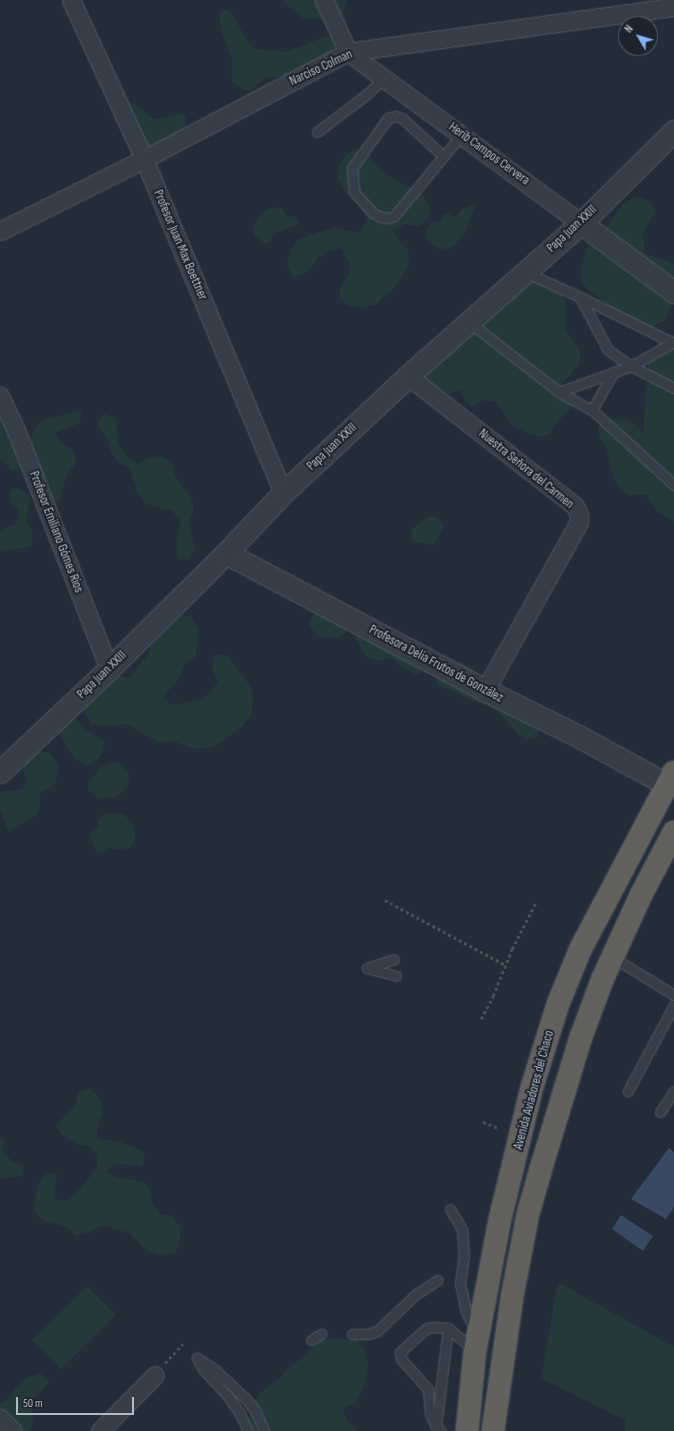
<!DOCTYPE html>
<meta charset="utf-8">
<style>
body{margin:0}
#map{position:relative;width:674px;height:1431px;overflow:hidden;background:#232c39;font-family:"Sofia Sans Condensed",sans-serif}
div>[style]{position:absolute}
[style*='--x']{left:calc(var(--x)*1px);top:calc(var(--y)*1px);width:calc(var(--w)*1px);rotate:calc(var(--a)*1deg)}
.green>*{inset:0;background:#25393b}
.water>*{inset:0;background:#394962}
.path>*{height:2.5px;margin-top:-1.25px;transform-origin:0;background:repeating-linear-gradient(90deg,#425457 0 3px,transparent 0 6px)}
.roads{filter:drop-shadow(0 0 1px #545c67) drop-shadow(0 0 1px #545c67)}
.service>*{height:9px;margin:-4.5px;padding:0 4.5px;transform-origin:4.5px;border-radius:4.5px;background:#363e49}
.minor>*{height:17px;margin:-8.5px;padding:0 8.5px;transform-origin:8.5px;border-radius:8.5px;background:#363e49}
.tertiary>*{height:21px;margin:-10.5px;padding:0 10.5px;transform-origin:10.5px;border-radius:10.5px;background:#363e49}
.trunk>*{height:22px;margin:-11px;padding:0 11px;transform-origin:11px;border-radius:11px;background:#62615e}
span{translate:-50% -50%;white-space:nowrap;text-align:center;line-height:1.15;-webkit-text-stroke:4px #1b232e;paint-order:stroke}
.street-label{font-size:13px;color:#b1b9c5}
.north{position:absolute;left:618px;top:16px;width:40px;height:40px;box-sizing:border-box;background:#1b232e;border:1px solid #575f6a;border-radius:50%;rotate:308deg;font-size:11px;font-weight:700;line-height:16px;text-align:center;color:#b1b9c5}
.north::after{content:'';display:block;margin:auto;width:14px;height:18px;background:#88b1f3;clip-path:polygon(50% 0,100% 100%,50% 72%,0 100%)}
.scale{position:absolute;left:16px;top:1397px;width:118px;height:18px;box-sizing:border-box;border:2px solid #b1b9c5;border-top:0;padding-left:5px;font-size:12px;line-height:14px;white-space:nowrap;color:#b1b9c5;-webkit-text-stroke:3px #1b232e;paint-order:stroke}
</style>
<div id="map">
<div class="green">
<div style="clip-path:polygon(281px 0,347px 0,342px 17px,335px 21px,302px 18px)"></div>
<div style="clip-path:polygon(223px 10px,230px 11px,249px 43px,255px 48px,281px 52px,288px 51px,327px 36px,333px 40px,335px 46px,331px 52px,305px 67px,298px 68px,287px 77px,267px 77px,251px 90px,244px 90px,233px 83px,231px 76px,233px 62px,221px 30px,219px 15px)"></div>
<div style="clip-path:polygon(128px 102px,134px 104px,152px 118px,158px 119px,183px 113px,186px 119px,185px 125px,180px 132px,148px 147px,143px 143px,137px 121px,129px 109px)"></div>
<div style="clip-path:polygon(357px 150px,398px 182px,421px 192px,429px 205px,430px 217px,419px 226px,405px 224px,393px 230px,399px 241px,408px 250px,409px 263px,403px 276px,395px 287px,375px 305px,362px 308px,348px 306px,339px 297px,341px 285px,350px 273px,348px 260px,341px 249px,328px 251px,317px 259px,308px 271px,296px 277px,292px 277px,287px 263px,291px 249px,298px 239px,335px 227px,359px 233px,367px 221px,362px 209px,344px 190px,338px 178px,339px 166px,346px 154px)"></div>
<div style="clip-path:polygon(635px 196px,648px 200px,656px 211px,643px 232px,645px 253px,674px 264px,674px 296px,666px 320px,651px 327px,620px 320px,606px 304px,582px 284px,580px 272px,589px 241px,597px 233px,606px 228px,621px 206px)"></div>
<div style="clip-path:polygon(476px 203px,465px 232px,455px 245px,443px 251px,429px 242px,425px 235px,431px 223px,443px 220px,442px 214px,449px 213px,454px 217px,464px 208px)"></div>
<div style="clip-path:polygon(275px 207px,282px 209px,288px 216px,297px 217px,299px 224px,274px 234px,269px 243px,263px 243px,255px 236px,252px 229px,262px 212px)"></div>
<div style="clip-path:polygon(526px 272px,557px 279px,565px 299px,565px 329px,581px 352px,579px 365px,562px 383px,570px 392px,573px 407px,558px 421px,550px 434px,542px 437px,528px 434px,512px 425px,496px 402px,484px 400px,473px 407px,466px 400px,460px 390px,450px 394px,426px 382px,427px 368px)"></div>
<div style="clip-path:polygon(674px 335px,674px 521px,656px 511px,646px 494px,631px 496px,621px 490px,614px 479px,606px 447px,599px 437px,598px 428px,604px 418px,629px 420px,643px 433px,648px 363px,660px 340px)"></div>
<div style="clip-path:polygon(0 409px,20px 460px,19px 469px,12px 471px,0 458px)"></div>
<div style="clip-path:polygon(81px 410px,80px 423px,55px 433px,63px 443px,74px 450px,76px 463px,67px 475px,59px 501px,46px 504px,43px 496px,40px 467px,30px 441px,34px 429px,43px 420px)"></div>
<div style="clip-path:polygon(104px 414px,116px 418px,118px 445px,127px 456px,137px 464px,148px 458px,160px 456px,172px 463px,175px 477px,191px 497px,194px 510px,189px 522px,195px 548px,190px 560px,178px 559px,176px 546px,181px 520px,172px 511px,146px 504px,137px 493px,130px 468px,119px 463px,111px 452px,108px 439px,96px 424px)"></div>
<div style="clip-path:polygon(18px 488px,29px 495px,30px 501px,26px 521px,33px 532px,31px 546px,0 552px,0 532px,7px 527px,14px 526px,20px 515px,18px 509px,12px 504px,10px 498px,11px 490px)"></div>
<div style="clip-path:polygon(429px 516px,436px 517px,441px 521px,444px 527px,437px 540px,433px 545px,413px 542px,411px 534px,413px 528px)"></div>
<div style="clip-path:polygon(326px 606px,349px 626px,346px 633px,340px 637px,318px 637px,309px 625px,310px 619px,314px 614px)"></div>
<div style="clip-path:polygon(179px 615px,192px 617px,198px 629px,196px 656px,184px 664px,180px 677px,163px 697px,172px 705px,198px 700px,211px 692px,218px 681px,212px 669px,214px 654px,228px 656px,251px 687px,253px 701px,251px 716px,242px 726px,222px 742px,211px 747px,197px 749px,172px 741px,159px 743px,127px 724px,99px 726px,91px 724px,84px 712px,84px 698px,116px 675px,130px 678px,146px 657px,157px 632px,167px 622px)"></div>
<div style="clip-path:polygon(358px 632px,402px 654px,422px 672px,416px 675px,404px 668px,393px 659px,386px 658px,380px 661px,367px 657px,361px 650px,355px 637px)"></div>
<div style="clip-path:polygon(459px 662px,467px 666px,485px 684px,537px 723px,539px 737px,526px 740px,516px 732px,498px 711px,439px 686px,435px 680px,441px 676px,446px 664px)"></div>
<div style="clip-path:polygon(70px 714px,84px 728px,101px 739px,105px 744px,103px 747px,103px 753px,93px 763px,86px 765px,75px 759px,59px 735px,57px 729px)"></div>
<div style="clip-path:polygon(35px 750px,48px 752px,57px 761px,59px 767px,56px 781px,52px 787px,40px 793px,40px 808px,37px 814px,8px 832px,0 808px,0 793px,1px 791px,16px 791px,22px 789px,26px 784px,27px 777px,23px 772px,24px 765px)"></div>
<div style="clip-path:polygon(113px 763px,120px 763px,129px 773px,129px 780px,127px 787px,116px 797px,99px 799px,88px 790px,88px 783px,101px 767px)"></div>
<div style="clip-path:polygon(116px 813px,123px 814px,133px 823px,135px 835px,134px 842px,130px 847px,123px 850px,109px 848px,104px 853px,97px 852px,89px 836px,98px 826px,99px 819px,104px 814px)"></div>
<div style="clip-path:polygon(90px 1088px,100px 1099px,103px 1112px,98px 1126px,97px 1139px,121px 1142px,145px 1152px,143px 1166px,116px 1164px,105px 1171px,116px 1177px,142px 1181px,151px 1189px,152px 1203px,160px 1214px,172px 1216px,181px 1227px,180px 1240px,176px 1253px,162px 1256px,148px 1251px,129px 1233px,101px 1225px,90px 1232px,76px 1236px,67px 1227px,40px 1219px,33px 1208px,39px 1183px,45px 1172px,57px 1175px,54px 1199px,66px 1200px,77px 1192px,97px 1168px,98px 1155px,89px 1146px,76px 1144px,65px 1137px,56px 1127px,65px 1115px,75px 1106px,78px 1093px)"></div>
<div style="clip-path:polygon(0 1137px,4px 1138px,3px 1152px,12px 1161px,24px 1167px,22px 1176px,0 1179px)"></div>
<div style="clip-path:polygon(558px 1282px,674px 1347px,674px 1431px,625px 1431px,625px 1420px,541px 1378px)"></div>
<div style="clip-path:polygon(87px 1286px,116px 1315px,61px 1369px,32px 1340px)"></div>
<div style="clip-path:polygon(328px 1339px,356px 1339px,364px 1349px,368px 1363px,367px 1377px,363px 1390px,356px 1403px,343px 1408px,347px 1421px,356px 1429px,356px 1431px,242px 1431px,250px 1416px,252px 1404px,260px 1393px,281px 1377px,288px 1368px,310px 1352px,315px 1341px)"></div>
<div style="clip-path:polygon(40px 1373px,50px 1382px,31px 1401px,33px 1421px,30px 1431px,7px 1431px,0 1425px,0 1403px,10px 1398px,16px 1387px,27px 1378px)"></div>
</div>
<div class="water">
<div style="clip-path:polygon(669px 1148px,674px 1152px,674px 1207px,666px 1219px,631px 1199px)"></div>
<div style="clip-path:polygon(621px 1215px,653px 1236px,643px 1251px,612px 1229px)"></div>
</div>
<div class="path">
<div style="--x:385;--y:900;--w:136;--a:28.4"></div>
<div style="--x:481;--y:1019;--w:26;--a:-62"></div>
<div style="--x:493;--y:996;--w:51;--a:-68"></div>
<div style="--x:512;--y:949;--w:51;--a:-62.9"></div>
<div style="--x:483;--y:1122;--w:17;--a:21"></div>
<div style="--x:165;--y:1363;--w:26;--a:-47"></div>
</div>
<div class="roads">
<div class="service">
<div style="--x:317;--y:132;--w:63;--a:-37.2"></div>
<div style="--x:367;--y:94;--w:25;--a:-43"></div>
<div style="--x:443;--y:156;--w:56;--a:-137.2"></div>
<div style="--x:402;--y:118;--w:7;--a:-164"></div>
<div style="--x:395;--y:116;--w:7;--a:164"></div>
<div style="--x:388;--y:118;--w:62;--a:125.8"></div>
<div style="--x:352;--y:168;--w:24;--a:85"></div>
<div style="--x:354;--y:192;--w:28;--a:48"></div>
<div style="--x:373;--y:213;--w:9;--a:27"></div>
<div style="--x:381;--y:217;--w:7;--a:8"></div>
<div style="--x:388;--y:218;--w:6;--a:-18"></div>
<div style="--x:394;--y:216;--w:107;--a:-50.3"></div>
<div style="--x:525;--y:272;--w:60;--a:24.4"></div>
<div style="--x:580;--y:297;--w:105;--a:26.1"></div>
<div style="--x:580;--y:297;--w:60;--a:62.2"></div>
<div style="--x:608;--y:350;--w:28;--a:35"></div>
<div style="--x:631;--y:366;--w:48;--a:27.1"></div>
<div style="--x:469;--y:322;--w:114;--a:37.9"></div>
<div style="--x:559;--y:392;--w:38;--a:29"></div>
<div style="--x:592;--y:410;--w:43;--a:-60.4"></div>
<div style="--x:559;--y:392;--w:77;--a:-19.9"></div>
<div style="--x:631;--y:366;--w:47;--a:-29.3"></div>
<div style="--x:592;--y:410;--w:111;--a:42.4"></div>
<div style="--x:612;--y:957;--w:73;--a:31.5"></div>
<div style="--x:367;--y:968;--w:30;--a:15"></div>
<div style="--x:367;--y:968;--w:28;--a:-18"></div>
<div style="--x:628;--y:1091;--w:98;--a:-61.9"></div>
<div style="--x:660;--y:1112;--w:25;--a:-56"></div>
<div style="--x:450;--y:1209;--w:23;--a:59"></div>
<div style="--x:462;--y:1229;--w:26;--a:86"></div>
<div style="--x:464;--y:1255;--w:28;--a:98"></div>
<div style="--x:460;--y:1283;--w:30;--a:78"></div>
<div style="--x:466;--y:1312;--w:20;--a:63"></div>
<div style="--x:352;--y:1334;--w:17;--a:0"></div>
<div style="--x:369;--y:1334;--w:9;--a:-21"></div>
<div style="--x:377;--y:1331;--w:52;--a:-43.5"></div>
<div style="--x:415;--y:1295;--w:27;--a:-34"></div>
<div style="--x:311;--y:1340;--w:12;--a:-31"></div>
<div style="--x:436;--y:1426;--w:99;--a:-83"></div>
<div style="--x:248;--y:1431;--w:19;--a:-115"></div>
<div style="--x:240;--y:1414;--w:23;--a:-124"></div>
<div style="--x:227;--y:1395;--w:35;--a:-133"></div>
<div style="--x:203;--y:1369;--w:13;--a:-119"></div>
<div style="--x:197;--y:1358;--w:20;--a:33"></div>
<div style="--x:214;--y:1369;--w:44;--a:43.2"></div>
<div style="--x:246;--y:1399;--w:16;--a:52"></div>
<div style="--x:256;--y:1412;--w:21;--a:67"></div>
<div style="--x:441;--y:1431;--w:6;--a:-141"></div>
<div style="--x:436;--y:1427;--w:15;--a:-113"></div>
<div style="--x:430;--y:1413;--w:24;--a:-95"></div>
<div style="--x:428;--y:1389;--w:40;--a:-132"></div>
<div style="--x:401;--y:1359;--w:7;--a:-98"></div>
<div style="--x:400;--y:1352;--w:36;--a:-42"></div>
<div style="--x:427;--y:1328;--w:7;--a:-8"></div>
<div style="--x:434;--y:1327;--w:14;--a:4"></div>
<div style="--x:448;--y:1328;--w:34;--a:40"></div>
</div>
<div class="minor">
<div style="--x:71;--y:0;--w:175;--a:65.3"></div>
<div style="--x:144;--y:159;--w:362;--a:67.4"></div>
<div style="--x:324;--y:0;--w:57;--a:65.2"></div>
<div style="--x:348;--y:52;--w:289;--a:36.3"></div>
<div style="--x:0;--y:231;--w:161;--a:-26.6"></div>
<div style="--x:144;--y:159;--w:230;--a:-27.7"></div>
<div style="--x:348;--y:52;--w:329;--a:-7.9"></div>
<div style="--x:408;--y:376;--w:212;--a:37.9"></div>
<div style="--x:575;--y:506;--w:10;--a:66"></div>
<div style="--x:579;--y:515;--w:7;--a:90"></div>
<div style="--x:579;--y:522;--w:193;--a:119.2"></div>
<div style="--x:0;--y:396;--w:38;--a:65"></div>
<div style="--x:16;--y:430;--w:256;--a:68.7"></div>
<div style="--x:0;--y:1418;--w:18;--a:45"></div>
<div style="--x:100;--y:1431;--w:78;--a:-45.5"></div>
</div>
<div class="tertiary">
<div style="--x:581;--y:223;--w:116;--a:36.6"></div>
<div style="--x:226;--y:553;--w:293;--a:27.9"></div>
<div style="--x:485;--y:690;--w:106;--a:26.3"></div>
<div style="--x:580;--y:737;--w:98;--a:28.7"></div>
<div style="--x:666;--y:784;--w:8;--a:-7"></div>
<div style="--x:0;--y:772;--w:150;--a:-43.4"></div>
<div style="--x:109;--y:669;--w:165;--a:-44.8"></div>
<div style="--x:226;--y:553;--w:83;--a:-46.5"></div>
<div style="--x:283;--y:493;--w:171;--a:-43.1"></div>
<div style="--x:408;--y:376;--w:231;--a:-41.5"></div>
<div style="--x:581;--y:223;--w:131;--a:-44.7"></div>
</div>
<div class="trunk">
<div style="--x:467;--y:1431;--w:80;--a:-84.3"></div>
<div style="--x:475;--y:1351;--w:134;--a:-79.3"></div>
<div style="--x:500;--y:1219;--w:136;--a:-76.4"></div>
<div style="--x:532;--y:1087;--w:87;--a:-72.6"></div>
<div style="--x:558;--y:1004;--w:58;--a:-67.8"></div>
<div style="--x:580;--y:950;--w:201;--a:-62.2"></div>
<div style="--x:493;--y:1431;--w:135;--a:-81.9"></div>
<div style="--x:512;--y:1297;--w:85;--a:-79.1"></div>
<div style="--x:528;--y:1214;--w:51;--a:-74.1"></div>
<div style="--x:542;--y:1165;--w:134;--a:-73.1"></div>
<div style="--x:581;--y:1037;--w:63;--a:-69.6"></div>
<div style="--x:603;--y:978;--w:91;--a:-65.4"></div>
<div style="--x:641;--y:895;--w:71;--a:-62.4"></div>
</div>
</div>
<div class="street-label">
<span style="left:321px;top:68px;rotate:-25deg">Narciso Colman</span>
<span style="left:489px;top:154px;rotate:36deg">Herib Campos Cervera</span>
<span style="left:572px;top:229px;rotate:-43deg">Papa Juan XXIII</span>
<span style="left:180px;top:245px;rotate:67deg">Profesor Juan Max Boettner</span>
<span style="left:332px;top:447px;rotate:-43deg">Papa Juan XXIII</span>
<span style="left:526px;top:469px;rotate:39deg">Nuestra Señora del Carmen</span>
<span style="left:56px;top:532px;rotate:69deg">Profesor Emiliano Gómes Rios</span>
<span style="left:436px;top:664px;rotate:28deg">Profesora Delia Frutos de González</span>
<span style="left:102px;top:675px;rotate:-44deg">Papa Juan XXIII</span>
<span style="left:534px;top:1090px;rotate:-75deg">Avenida Aviadores del Chaco</span>
</div>
<div class="north">N</div>
<div class="scale">50 m</div>
</div>
